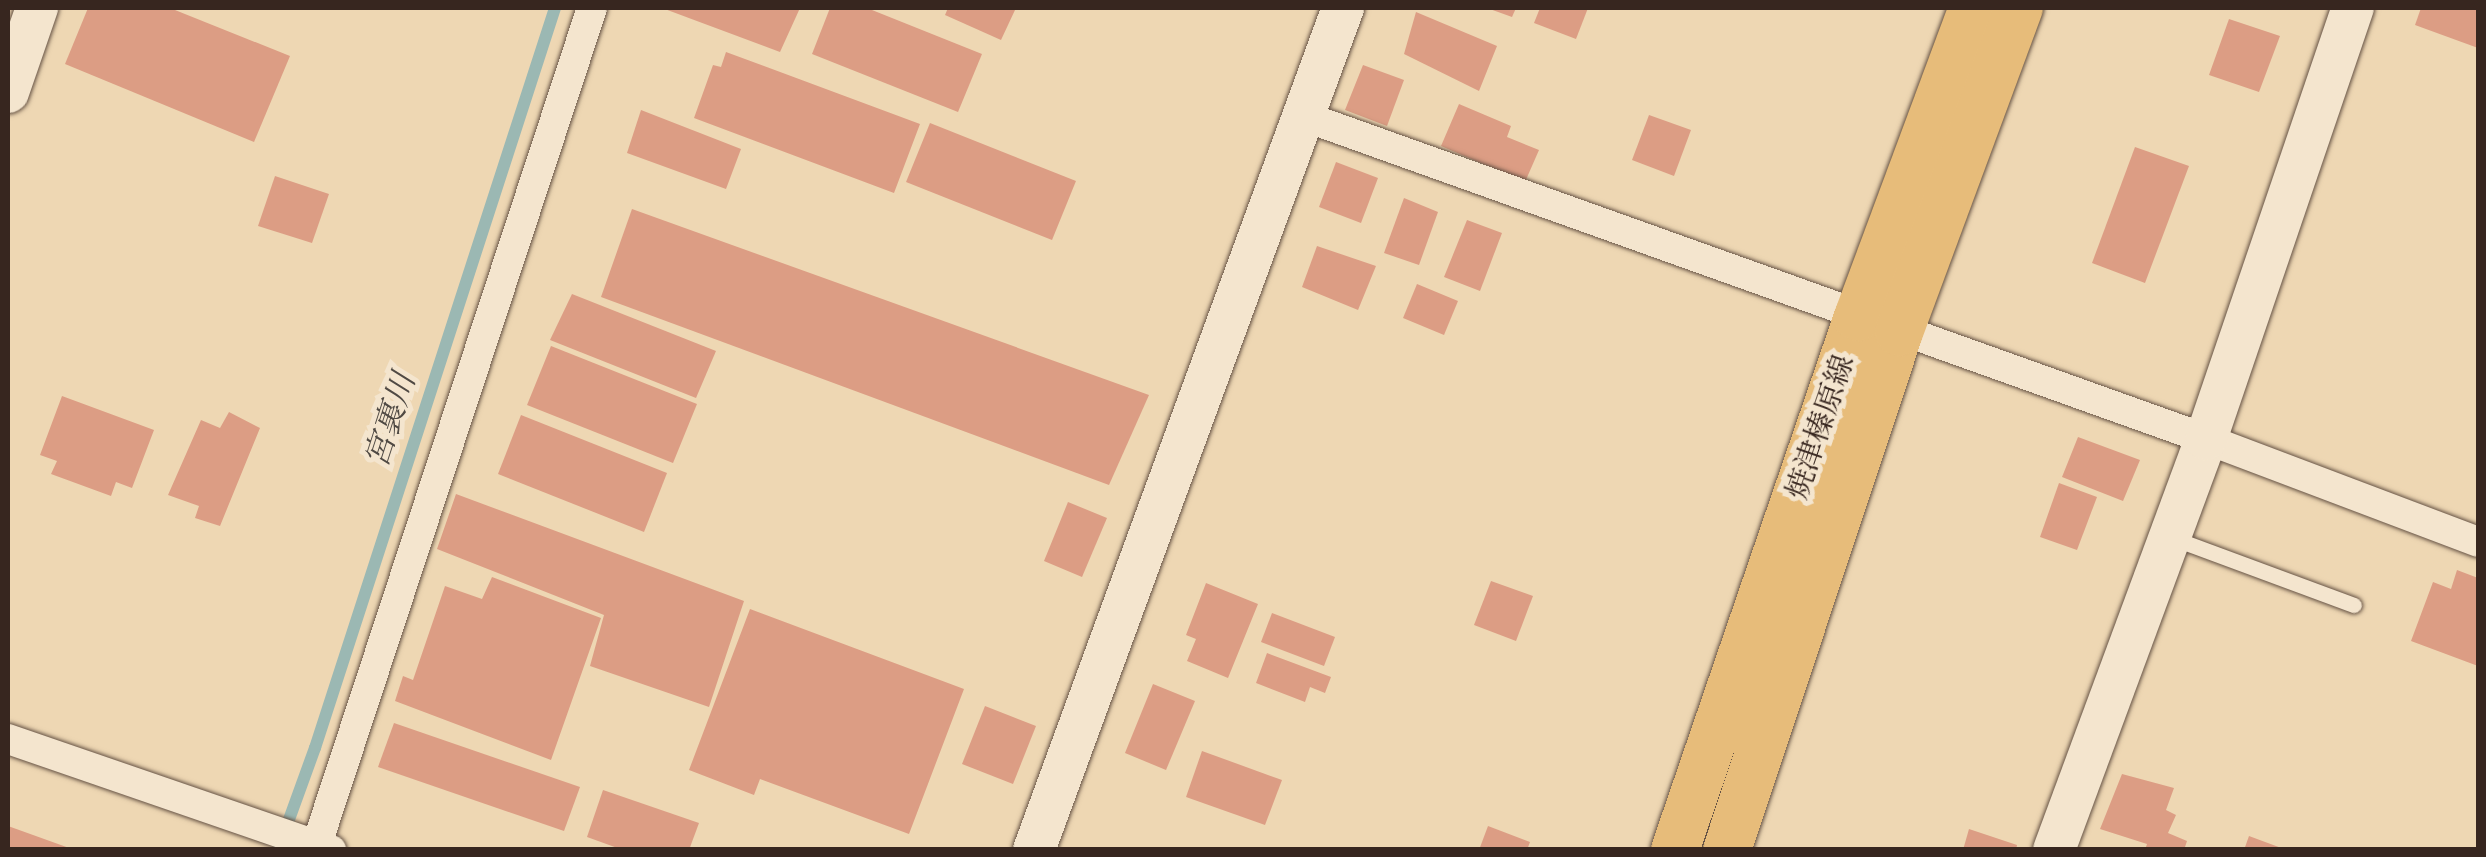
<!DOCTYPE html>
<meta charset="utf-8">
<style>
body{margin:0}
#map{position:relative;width:2486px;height:857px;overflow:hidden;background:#eed7b3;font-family:Alegreya,"Noto Serif JP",serif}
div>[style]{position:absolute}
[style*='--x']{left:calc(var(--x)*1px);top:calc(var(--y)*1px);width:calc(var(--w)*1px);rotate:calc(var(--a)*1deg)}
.stream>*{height:12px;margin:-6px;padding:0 6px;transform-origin:6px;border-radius:6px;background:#9bb8b3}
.building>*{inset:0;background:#dc9d84}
.roads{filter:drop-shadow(0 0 2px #655244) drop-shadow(0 0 2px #655244)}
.lane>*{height:15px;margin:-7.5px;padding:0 7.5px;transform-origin:7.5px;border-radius:7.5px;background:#f4e5ce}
.street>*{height:30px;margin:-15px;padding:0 15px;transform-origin:15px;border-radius:15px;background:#f4e5ce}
.secondary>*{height:42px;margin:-21px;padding:0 21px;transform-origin:21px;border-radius:21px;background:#f4e5ce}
.primary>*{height:48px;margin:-24px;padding:0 24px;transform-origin:24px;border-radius:24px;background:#e7bc7a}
span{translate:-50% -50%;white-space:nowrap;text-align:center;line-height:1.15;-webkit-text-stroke:10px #f4e5ce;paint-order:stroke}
.street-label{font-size:30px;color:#37261f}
.water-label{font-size:32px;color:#504a44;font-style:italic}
.frame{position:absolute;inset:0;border:10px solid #37261f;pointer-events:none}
</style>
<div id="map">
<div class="stream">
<div style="--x:278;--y:850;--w:109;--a:-70.1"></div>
<div style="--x:315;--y:748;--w:778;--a:-72.03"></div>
</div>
<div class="building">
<div style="clip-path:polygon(88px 8px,170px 8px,290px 56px,254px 142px,65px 64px)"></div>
<div style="clip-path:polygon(662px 8px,800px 8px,780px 52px)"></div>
<div style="clip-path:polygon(830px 8px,867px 8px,982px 54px,958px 112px,812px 54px)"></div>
<div style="clip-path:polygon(948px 8px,1009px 8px,1015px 10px,1001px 40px,945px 15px)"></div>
<div style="clip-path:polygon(1487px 8px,1516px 8px,1512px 17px)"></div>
<div style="clip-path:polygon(1540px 8px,1588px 8px,1576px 39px,1534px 23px)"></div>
<div style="clip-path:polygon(2421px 8px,2478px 8px,2478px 48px,2415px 25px)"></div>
<div style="clip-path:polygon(1416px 12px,1497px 46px,1479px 91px,1404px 54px)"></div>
<div style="clip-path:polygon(2229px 19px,2280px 36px,2259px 92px,2209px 75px)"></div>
<div style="clip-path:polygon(726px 52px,920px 124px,894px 193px,694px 118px,713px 65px,721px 67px)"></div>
<div style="clip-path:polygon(1363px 65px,1404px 80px,1387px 126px,1345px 110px)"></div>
<div style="clip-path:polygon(1459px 104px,1511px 126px,1507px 137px,1539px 150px,1525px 182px,1441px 146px)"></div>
<div style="clip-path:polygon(641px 110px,741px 149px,726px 189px,627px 153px)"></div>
<div style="clip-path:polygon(1649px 115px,1691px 130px,1674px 176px,1632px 160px)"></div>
<div style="clip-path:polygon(930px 123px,1076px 181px,1052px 240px,906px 182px)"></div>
<div style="clip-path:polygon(2135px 147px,2189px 166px,2145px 283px,2092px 263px)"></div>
<div style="clip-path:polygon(1336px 162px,1378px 178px,1361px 223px,1319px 207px)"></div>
<div style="clip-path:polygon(275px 176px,329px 194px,312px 243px,258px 226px)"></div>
<div style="clip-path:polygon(1404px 198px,1438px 212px,1419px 265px,1384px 253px)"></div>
<div style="clip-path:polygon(632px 209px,1149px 395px,1109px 485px,601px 297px)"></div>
<div style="clip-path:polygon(1467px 220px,1502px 233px,1480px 291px,1444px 277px)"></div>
<div style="clip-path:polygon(1317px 246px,1376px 266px,1358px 310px,1302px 287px)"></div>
<div style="clip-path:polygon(1417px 284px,1458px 301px,1444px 335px,1403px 318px)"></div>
<div style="clip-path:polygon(572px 294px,716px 351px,696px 398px,550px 340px)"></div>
<div style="clip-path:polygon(551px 346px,697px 404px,673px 463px,527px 405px)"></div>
<div style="clip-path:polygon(62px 396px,154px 430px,132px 488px,116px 482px,111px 496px,51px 474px,57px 461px,40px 455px)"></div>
<div style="clip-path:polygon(229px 412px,260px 428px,220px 526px,195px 518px,199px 506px,168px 495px,201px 420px,220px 428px)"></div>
<div style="clip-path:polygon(521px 415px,667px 473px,644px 532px,498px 474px)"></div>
<div style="clip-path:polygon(2078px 437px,2140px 460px,2123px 501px,2062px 477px)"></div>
<div style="clip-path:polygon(2059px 483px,2097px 497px,2077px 550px,2040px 537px)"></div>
<div style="clip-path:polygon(456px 494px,744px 601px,709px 707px,590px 666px,604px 615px,437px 549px)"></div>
<div style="clip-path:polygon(1068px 502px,1107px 518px,1082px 577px,1044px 561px)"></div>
<div style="clip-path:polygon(2457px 570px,2478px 578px,2478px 666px,2411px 641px,2433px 582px,2451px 589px)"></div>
<div style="clip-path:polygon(492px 577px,601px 618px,551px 760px,395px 701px,403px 676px,413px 680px,445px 586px,482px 599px)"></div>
<div style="clip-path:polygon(1491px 581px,1533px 596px,1516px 641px,1474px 625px)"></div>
<div style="clip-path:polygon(1206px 583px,1258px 604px,1228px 678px,1187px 661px,1196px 639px,1186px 635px)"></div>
<div style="clip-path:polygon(750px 609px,964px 689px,909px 834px,760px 779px,754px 795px,689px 770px)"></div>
<div style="clip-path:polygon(1272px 613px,1335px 637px,1324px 666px,1261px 642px)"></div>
<div style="clip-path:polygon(1267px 653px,1331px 677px,1325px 693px,1310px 687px,1305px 702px,1256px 683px)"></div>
<div style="clip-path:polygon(1153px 684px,1195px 701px,1166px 770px,1125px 753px)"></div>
<div style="clip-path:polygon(985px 706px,1036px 726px,1013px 784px,962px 764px)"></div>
<div style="clip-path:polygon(394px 723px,580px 787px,564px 831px,378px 767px)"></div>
<div style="clip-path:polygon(1202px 751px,1282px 780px,1265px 825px,1186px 797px)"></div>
<div style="clip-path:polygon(2122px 774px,2174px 788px,2166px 810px,2176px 815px,2168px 833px,2187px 841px,2184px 850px,2145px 850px,2147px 844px,2100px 829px)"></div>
<div style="clip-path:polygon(603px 790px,699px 823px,689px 850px,623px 850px,587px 837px)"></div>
<div style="clip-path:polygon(8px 826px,72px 849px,72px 850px,8px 850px)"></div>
<div style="clip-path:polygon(1488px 826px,1530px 842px,1527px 850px,1479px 850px)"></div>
<div style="clip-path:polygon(1969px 829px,2017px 845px,2016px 850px,1963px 850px)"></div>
<div style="clip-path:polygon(2249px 836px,2284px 849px,2284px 850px,2244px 850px)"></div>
</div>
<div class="roads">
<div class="lane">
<div style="--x:2170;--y:537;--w:196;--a:20.3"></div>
</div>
<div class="street">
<div style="--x:1303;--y:116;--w:959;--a:19.68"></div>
<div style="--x:2206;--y:439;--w:291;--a:20.7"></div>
<div style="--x:8;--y:739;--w:342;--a:19"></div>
<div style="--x:315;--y:850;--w:886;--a:-71.79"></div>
</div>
<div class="secondary">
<div style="--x:8;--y:92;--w:89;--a:-71"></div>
<div style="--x:1034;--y:850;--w:897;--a:-69.85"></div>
<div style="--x:2054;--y:850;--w:438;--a:-69.7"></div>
<div style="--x:2206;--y:439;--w:455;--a:-71.2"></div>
</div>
<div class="primary">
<div style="--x:1675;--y:850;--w:564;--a:-71.05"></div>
<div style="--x:1858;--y:317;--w:330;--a:-69.6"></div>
<div style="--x:1727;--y:850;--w:546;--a:-71.63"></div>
<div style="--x:1899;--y:332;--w:346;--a:-69.7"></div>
</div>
</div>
<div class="street-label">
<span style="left:1820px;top:427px;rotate:-71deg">焼津榛原線</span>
</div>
<div class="water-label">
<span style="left:390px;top:420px;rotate:-72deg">宮裏川</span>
</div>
<div class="frame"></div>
</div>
